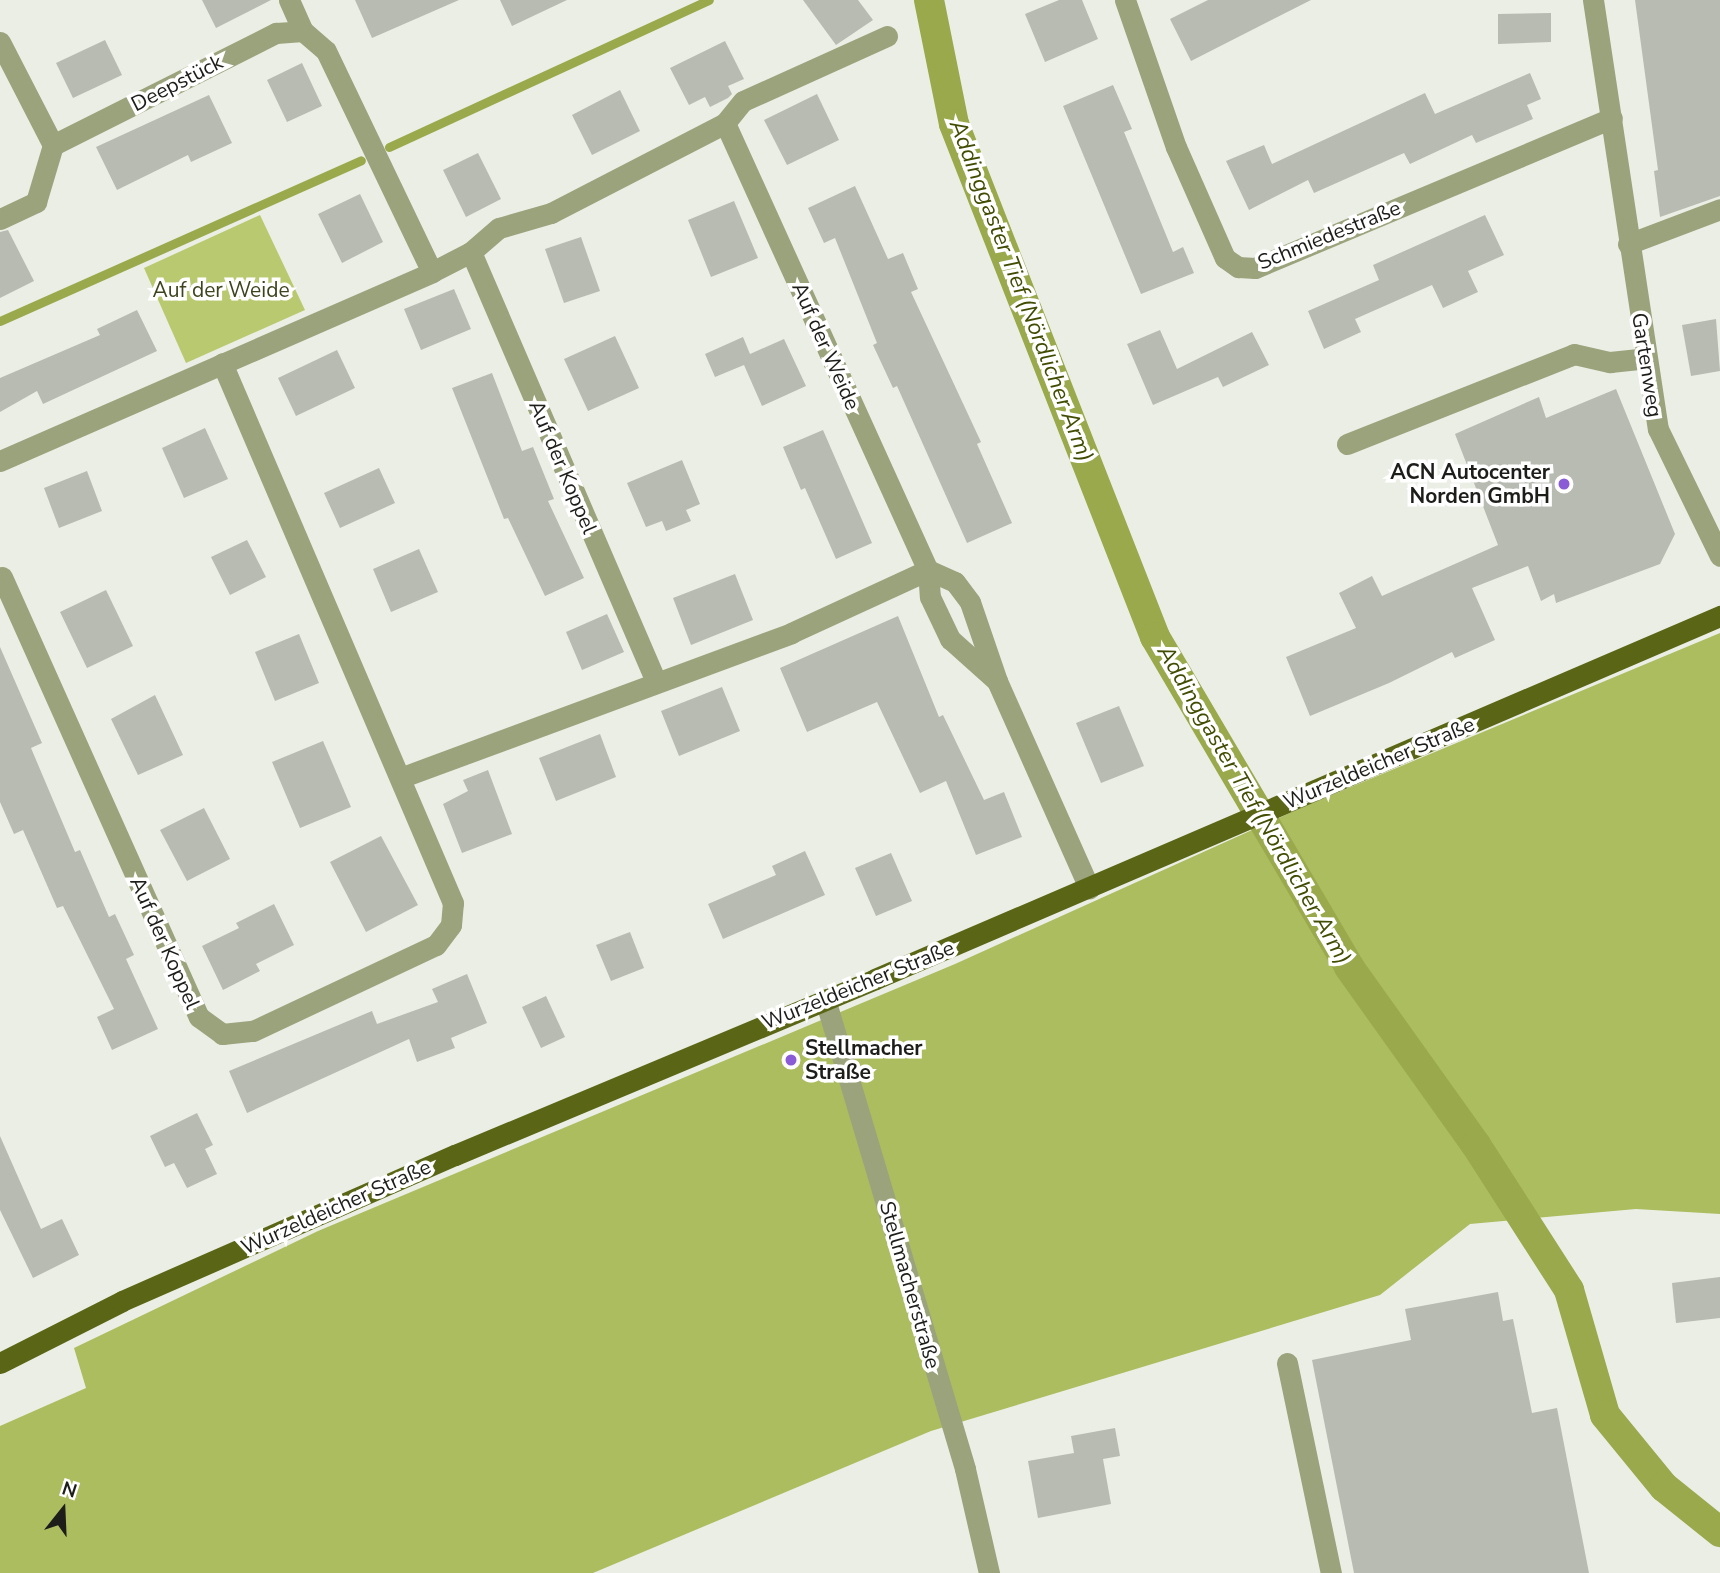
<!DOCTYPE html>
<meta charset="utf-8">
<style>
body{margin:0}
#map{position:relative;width:1720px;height:1573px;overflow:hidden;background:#ebeee4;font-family:"Nunito Sans",sans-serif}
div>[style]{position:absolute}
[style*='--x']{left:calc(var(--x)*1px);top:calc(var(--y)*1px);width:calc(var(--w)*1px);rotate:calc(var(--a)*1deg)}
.green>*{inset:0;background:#b8c96f}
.forest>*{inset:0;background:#acbd60}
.stream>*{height:9px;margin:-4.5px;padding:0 4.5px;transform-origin:4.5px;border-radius:4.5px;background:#99a94c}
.canal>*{height:30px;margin:-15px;padding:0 15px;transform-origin:15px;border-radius:15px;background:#99a94c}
.building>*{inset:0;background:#b8bbb1}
.minor>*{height:21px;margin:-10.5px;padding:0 10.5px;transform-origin:10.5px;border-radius:10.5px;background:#9ba37d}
.major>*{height:21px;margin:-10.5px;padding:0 10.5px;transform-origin:10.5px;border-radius:10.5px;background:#5a6615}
.dots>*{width:19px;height:19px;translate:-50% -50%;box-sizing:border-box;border:4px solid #fff;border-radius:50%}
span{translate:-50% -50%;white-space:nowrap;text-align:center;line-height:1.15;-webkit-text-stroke:7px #fff;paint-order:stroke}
.street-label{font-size:21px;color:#1d1d1a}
.park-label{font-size:21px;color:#3e451e}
.poi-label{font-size:21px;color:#1d1d1a;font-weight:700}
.right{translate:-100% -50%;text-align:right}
.left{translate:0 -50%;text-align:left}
.water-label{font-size:23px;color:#424c02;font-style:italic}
.north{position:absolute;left:28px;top:1475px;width:70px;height:70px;-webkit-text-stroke:5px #fff;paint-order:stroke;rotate:18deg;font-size:19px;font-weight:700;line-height:28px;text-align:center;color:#1d1d1a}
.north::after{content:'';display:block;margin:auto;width:24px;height:32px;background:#1d1d1a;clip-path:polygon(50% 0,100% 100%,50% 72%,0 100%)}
</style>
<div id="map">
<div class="green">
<div style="clip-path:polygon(260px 215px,305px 310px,186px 363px,144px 268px)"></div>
</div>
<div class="forest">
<div style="clip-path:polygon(1720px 633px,1720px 1214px,1636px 1209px,1470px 1224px,1380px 1295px,931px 1431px,593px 1573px,0 1573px,0 1426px,86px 1388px,74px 1348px,318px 1231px,955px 964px,1303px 807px)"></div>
</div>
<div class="stream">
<div style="--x:389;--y:147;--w:352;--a:-24.7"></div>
<div style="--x:0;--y:321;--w:395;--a:-24"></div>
</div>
<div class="canal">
<div style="--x:929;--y:0;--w:126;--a:78.6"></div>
<div style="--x:954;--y:124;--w:551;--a:68.6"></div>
<div style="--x:1155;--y:637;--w:383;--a:59.5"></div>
<div style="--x:1349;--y:967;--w:219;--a:54.5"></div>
<div style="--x:1476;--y:1145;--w:172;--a:57.3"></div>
<div style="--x:1569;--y:1290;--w:130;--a:73.9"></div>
<div style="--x:1605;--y:1415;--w:93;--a:50.7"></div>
<div style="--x:1664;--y:1487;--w:72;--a:38.8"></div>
</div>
<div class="building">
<div style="clip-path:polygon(202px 0,271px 0,216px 28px)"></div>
<div style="clip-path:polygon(355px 0,459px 0,372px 38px)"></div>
<div style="clip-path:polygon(500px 0,567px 0,512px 26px)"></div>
<div style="clip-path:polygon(803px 0,858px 0,873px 20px,836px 45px)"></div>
<div style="clip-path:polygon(1059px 0,1082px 0,1098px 39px,1045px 62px,1025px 14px)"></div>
<div style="clip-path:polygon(1208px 0,1311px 0,1191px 61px,1170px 19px)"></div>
<div style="clip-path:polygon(1635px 0,1720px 0,1720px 196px,1660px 217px,1654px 171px,1658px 170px)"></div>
<div style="clip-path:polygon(1551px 13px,1551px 42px,1498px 44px,1498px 14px)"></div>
<div style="clip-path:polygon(105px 40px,122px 75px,73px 98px,56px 63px)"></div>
<div style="clip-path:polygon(725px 41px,744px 79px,728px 86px,732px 94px,728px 98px,710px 107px,705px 97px,689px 105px,670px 68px)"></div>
<div style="clip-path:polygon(302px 63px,322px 106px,287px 122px,267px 80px)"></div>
<div style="clip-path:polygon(1530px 73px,1541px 99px,1527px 105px,1533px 119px,1476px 143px,1472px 135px,1410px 164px,1404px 153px,1314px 193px,1308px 180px,1249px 210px,1226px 161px,1264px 145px,1272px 164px,1425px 93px,1435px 114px)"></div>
<div style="clip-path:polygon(1113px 85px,1132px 129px,1124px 132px,1173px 252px,1183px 247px,1194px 273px,1141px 294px,1063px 106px)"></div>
<div style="clip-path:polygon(620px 90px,640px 131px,592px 155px,572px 115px)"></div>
<div style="clip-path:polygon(817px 94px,839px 140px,787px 165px,764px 120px)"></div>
<div style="clip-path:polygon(209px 95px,232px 143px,191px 162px,188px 155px,117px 190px,96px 147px)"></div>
<div style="clip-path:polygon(478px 153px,501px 199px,466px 217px,443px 170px)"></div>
<div style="clip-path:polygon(855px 186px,888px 259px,903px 253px,918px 289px,911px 292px,981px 442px,977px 444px,1012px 523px,967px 543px,897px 386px,893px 388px,873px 345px,877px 343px,835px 238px,824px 243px,808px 208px)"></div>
<div style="clip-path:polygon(360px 194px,383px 242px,342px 263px,318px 214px)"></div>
<div style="clip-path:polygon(734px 201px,758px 258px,711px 277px,688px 220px)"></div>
<div style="clip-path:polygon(1485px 215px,1504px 255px,1468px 271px,1478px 292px,1443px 308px,1432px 285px,1355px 319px,1361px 332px,1324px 349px,1308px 311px,1379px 280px,1373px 265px)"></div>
<div style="clip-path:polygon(8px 230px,34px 281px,0 298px,0 232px)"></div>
<div style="clip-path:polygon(581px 237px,600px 291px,564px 303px,545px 249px)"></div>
<div style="clip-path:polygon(454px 289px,471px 329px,421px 350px,404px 309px)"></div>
<div style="clip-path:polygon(137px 310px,157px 351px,43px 404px,37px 391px,0 412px,0 378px,100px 335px,97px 329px)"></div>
<div style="clip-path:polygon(1716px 319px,1720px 371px,1691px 376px,1682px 325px)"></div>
<div style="clip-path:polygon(1160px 330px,1177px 369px,1252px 332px,1269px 365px,1223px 387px,1218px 377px,1153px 405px,1127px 344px)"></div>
<div style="clip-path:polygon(615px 336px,639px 388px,588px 411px,564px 359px)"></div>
<div style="clip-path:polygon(743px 337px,750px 354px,784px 339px,806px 386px,762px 406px,744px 365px,715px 377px,705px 354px)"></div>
<div style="clip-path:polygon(337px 350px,355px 388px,296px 416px,278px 378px)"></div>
<div style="clip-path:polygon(492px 373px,522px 451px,533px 447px,554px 499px,548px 501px,584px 578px,545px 596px,508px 518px,504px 519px,452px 388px)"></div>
<div style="clip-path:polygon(1616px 389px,1675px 534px,1660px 564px,1556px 603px,1554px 594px,1541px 601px,1528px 566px,1472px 588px,1495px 640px,1455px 658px,1452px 652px,1389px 683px,1310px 716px,1286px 657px,1356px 628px,1339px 593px,1372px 576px,1382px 596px,1498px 545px,1455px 434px,1539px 397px,1546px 418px)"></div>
<div style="clip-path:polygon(205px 428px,228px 479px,184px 498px,162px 448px)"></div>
<div style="clip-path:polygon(823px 430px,872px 543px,836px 559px,805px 488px,801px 490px,783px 447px)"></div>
<div style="clip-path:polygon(682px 460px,700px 504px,686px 510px,691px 521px,666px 531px,662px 521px,646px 527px,627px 483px)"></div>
<div style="clip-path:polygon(379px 468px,395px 503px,340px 528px,324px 493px)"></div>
<div style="clip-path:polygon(87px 471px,102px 511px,59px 528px,44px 488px)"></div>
<div style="clip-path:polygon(247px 540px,266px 577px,230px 595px,211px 557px)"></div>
<div style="clip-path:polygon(419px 549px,438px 592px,391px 612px,373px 569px)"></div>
<div style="clip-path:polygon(735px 574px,753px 620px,691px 645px,673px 598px)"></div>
<div style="clip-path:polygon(106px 590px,133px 646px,87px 668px,60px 612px)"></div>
<div style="clip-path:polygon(607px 614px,624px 652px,582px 670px,566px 632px)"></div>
<div style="clip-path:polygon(898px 616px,939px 717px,943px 715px,984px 800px,1004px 792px,1022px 837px,976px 855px,946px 781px,920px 793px,877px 702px,807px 732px,780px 668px)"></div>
<div style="clip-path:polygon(299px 634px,319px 683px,275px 701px,255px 652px)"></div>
<div style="clip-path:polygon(0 647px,42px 743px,31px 748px,75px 852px,80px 850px,109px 917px,115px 914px,134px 955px,126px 959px,158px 1029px,112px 1050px,97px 1017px,114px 1009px,63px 906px,57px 908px,23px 830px,14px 834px,0 802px)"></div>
<div style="clip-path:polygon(722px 687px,740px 731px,679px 756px,661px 711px)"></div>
<div style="clip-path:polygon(155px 695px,183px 755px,138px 775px,111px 719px)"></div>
<div style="clip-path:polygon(1119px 706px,1144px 766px,1101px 783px,1076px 723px)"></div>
<div style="clip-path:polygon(600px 734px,616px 777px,556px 801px,539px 758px)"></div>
<div style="clip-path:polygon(323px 741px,351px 807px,300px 828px,272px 762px)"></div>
<div style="clip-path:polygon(488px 770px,512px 834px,462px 853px,443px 804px,468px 791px,463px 780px)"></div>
<div style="clip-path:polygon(204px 808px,230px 859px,187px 881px,160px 830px)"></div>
<div style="clip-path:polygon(381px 836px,418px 905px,366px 932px,330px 862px)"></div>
<div style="clip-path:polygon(805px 851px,825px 895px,723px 939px,708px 904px,776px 875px,772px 866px)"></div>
<div style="clip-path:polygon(891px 853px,912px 901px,876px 916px,855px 868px)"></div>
<div style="clip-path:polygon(274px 904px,294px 945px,256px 964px,260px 971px,223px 990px,202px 946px,239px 928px,236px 923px)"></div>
<div style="clip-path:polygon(630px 932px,644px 968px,611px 981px,596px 945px)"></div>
<div style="clip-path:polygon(467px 974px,487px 1023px,451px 1038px,455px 1048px,417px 1062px,409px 1039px,247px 1113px,229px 1071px,372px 1011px,377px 1024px,438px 1002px,432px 989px)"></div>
<div style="clip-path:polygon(546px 996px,565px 1037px,541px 1048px,522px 1007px)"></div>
<div style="clip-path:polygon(197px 1113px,213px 1145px,205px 1149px,217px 1174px,187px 1188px,174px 1163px,165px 1167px,150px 1136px)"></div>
<div style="clip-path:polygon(0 1136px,41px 1229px,62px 1219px,79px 1255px,33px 1278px,0 1210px)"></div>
<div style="clip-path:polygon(1720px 1277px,1720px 1318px,1676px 1323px,1672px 1283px)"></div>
<div style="clip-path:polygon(1498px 1292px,1503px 1321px,1513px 1319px,1532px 1413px,1557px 1408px,1589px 1573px,1354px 1573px,1312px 1360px,1411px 1340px,1405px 1309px)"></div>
<div style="clip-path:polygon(1115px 1428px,1120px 1456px,1103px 1459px,1111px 1504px,1038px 1518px,1028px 1461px,1074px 1453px,1071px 1436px)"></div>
</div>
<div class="minor">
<div style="--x:289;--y:0;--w:34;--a:66"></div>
<div style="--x:1125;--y:0;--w:156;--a:70.9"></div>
<div style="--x:1176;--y:147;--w:121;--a:66.2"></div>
<div style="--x:1225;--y:258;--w:16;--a:35"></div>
<div style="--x:1238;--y:267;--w:17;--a:3"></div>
<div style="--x:1255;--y:268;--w:387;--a:-22.8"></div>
<div style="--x:1593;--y:0;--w:434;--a:81.4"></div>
<div style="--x:1658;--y:429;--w:141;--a:64"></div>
<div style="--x:0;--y:42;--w:116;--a:62.8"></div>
<div style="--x:725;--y:123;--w:491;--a:65.6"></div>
<div style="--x:928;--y:570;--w:27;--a:86"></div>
<div style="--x:930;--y:597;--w:47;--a:64.5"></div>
<div style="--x:950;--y:639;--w:63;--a:41.8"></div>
<div style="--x:997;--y:681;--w:83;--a:-108.9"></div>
<div style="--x:970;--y:602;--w:25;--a:-127"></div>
<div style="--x:955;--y:582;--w:30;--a:-156"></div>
<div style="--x:0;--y:219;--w:40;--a:-25"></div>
<div style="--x:36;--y:202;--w:59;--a:-73.4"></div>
<div style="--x:53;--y:145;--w:250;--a:-26.7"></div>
<div style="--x:276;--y:33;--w:27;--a:-4"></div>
<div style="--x:303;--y:31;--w:30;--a:41"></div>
<div style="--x:326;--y:51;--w:245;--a:64.4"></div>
<div style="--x:1628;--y:244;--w:98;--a:-20.8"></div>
<div style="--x:471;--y:252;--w:468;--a:66.7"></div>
<div style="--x:1347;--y:444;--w:244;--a:-21.6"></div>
<div style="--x:1574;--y:354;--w:37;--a:13"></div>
<div style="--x:1610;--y:362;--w:36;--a:-6"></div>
<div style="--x:0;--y:461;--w:472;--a:-23.6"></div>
<div style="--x:432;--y:272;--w:44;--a:-27.1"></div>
<div style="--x:471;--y:252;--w:37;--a:-41"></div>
<div style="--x:499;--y:228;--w:54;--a:-16.1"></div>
<div style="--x:551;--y:213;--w:196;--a:-27.3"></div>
<div style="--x:725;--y:123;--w:28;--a:-51"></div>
<div style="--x:743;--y:101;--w:158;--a:-24.3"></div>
<div style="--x:2;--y:577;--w:482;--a:65.9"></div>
<div style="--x:199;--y:1017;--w:29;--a:36"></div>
<div style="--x:222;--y:1034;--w:31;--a:-6"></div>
<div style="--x:253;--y:1031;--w:202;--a:-25.2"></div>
<div style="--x:436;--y:945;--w:25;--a:-53"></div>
<div style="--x:451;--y:925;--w:22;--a:-85"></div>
<div style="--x:453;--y:903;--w:587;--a:-113.16"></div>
<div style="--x:997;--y:681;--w:227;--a:66"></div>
<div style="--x:400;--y:778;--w:417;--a:-20.3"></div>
<div style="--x:791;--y:633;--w:151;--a:-24.7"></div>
<div style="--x:825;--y:999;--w:490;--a:73.4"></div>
<div style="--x:965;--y:1469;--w:107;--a:77"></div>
<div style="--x:1287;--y:1363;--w:215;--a:78.2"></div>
</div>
<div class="major">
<div style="--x:0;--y:1363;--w:137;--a:-26.9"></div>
<div style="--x:122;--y:1301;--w:364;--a:-23.7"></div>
<div style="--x:455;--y:1155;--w:455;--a:-22.7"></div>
<div style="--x:875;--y:979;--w:920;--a:-23.25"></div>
</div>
<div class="dots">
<div style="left:1564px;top:484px;background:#8a5dd6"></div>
<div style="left:791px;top:1060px;background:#8a5dd6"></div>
</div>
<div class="street-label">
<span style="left:177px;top:83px;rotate:-27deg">Deepstück</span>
<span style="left:1329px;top:235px;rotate:-22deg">Schmiedestraße</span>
<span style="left:826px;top:346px;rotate:66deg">Auf der Weide</span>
<span style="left:1647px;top:365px;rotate:81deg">Gartenweg</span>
<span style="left:563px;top:467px;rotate:67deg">Auf der Koppel</span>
<span style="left:1379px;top:763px;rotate:-23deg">Wurzeldeicher Straße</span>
<span style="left:165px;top:943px;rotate:66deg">Auf der Koppel</span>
<span style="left:858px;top:985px;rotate:-22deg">Wurzeldeicher Straße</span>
<span style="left:336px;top:1207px;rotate:-24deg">Wurzeldeicher Straße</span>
<span style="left:910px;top:1285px;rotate:74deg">Stellmacherstraße</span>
</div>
<div class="park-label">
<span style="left:221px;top:290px">Auf der Weide</span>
</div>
<div class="poi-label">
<span class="right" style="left:1550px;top:484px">ACN Autocenter<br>Norden GmbH</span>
<span class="left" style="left:805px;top:1060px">Stellmacher<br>Straße</span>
</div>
<div class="water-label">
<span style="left:1021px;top:291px;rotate:69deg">Addinggaster Tief (Nördlicher Arm)</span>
<span style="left:1254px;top:805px;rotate:60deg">Addinggaster Tief (Nördlicher Arm)</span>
</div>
<div class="north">N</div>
</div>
